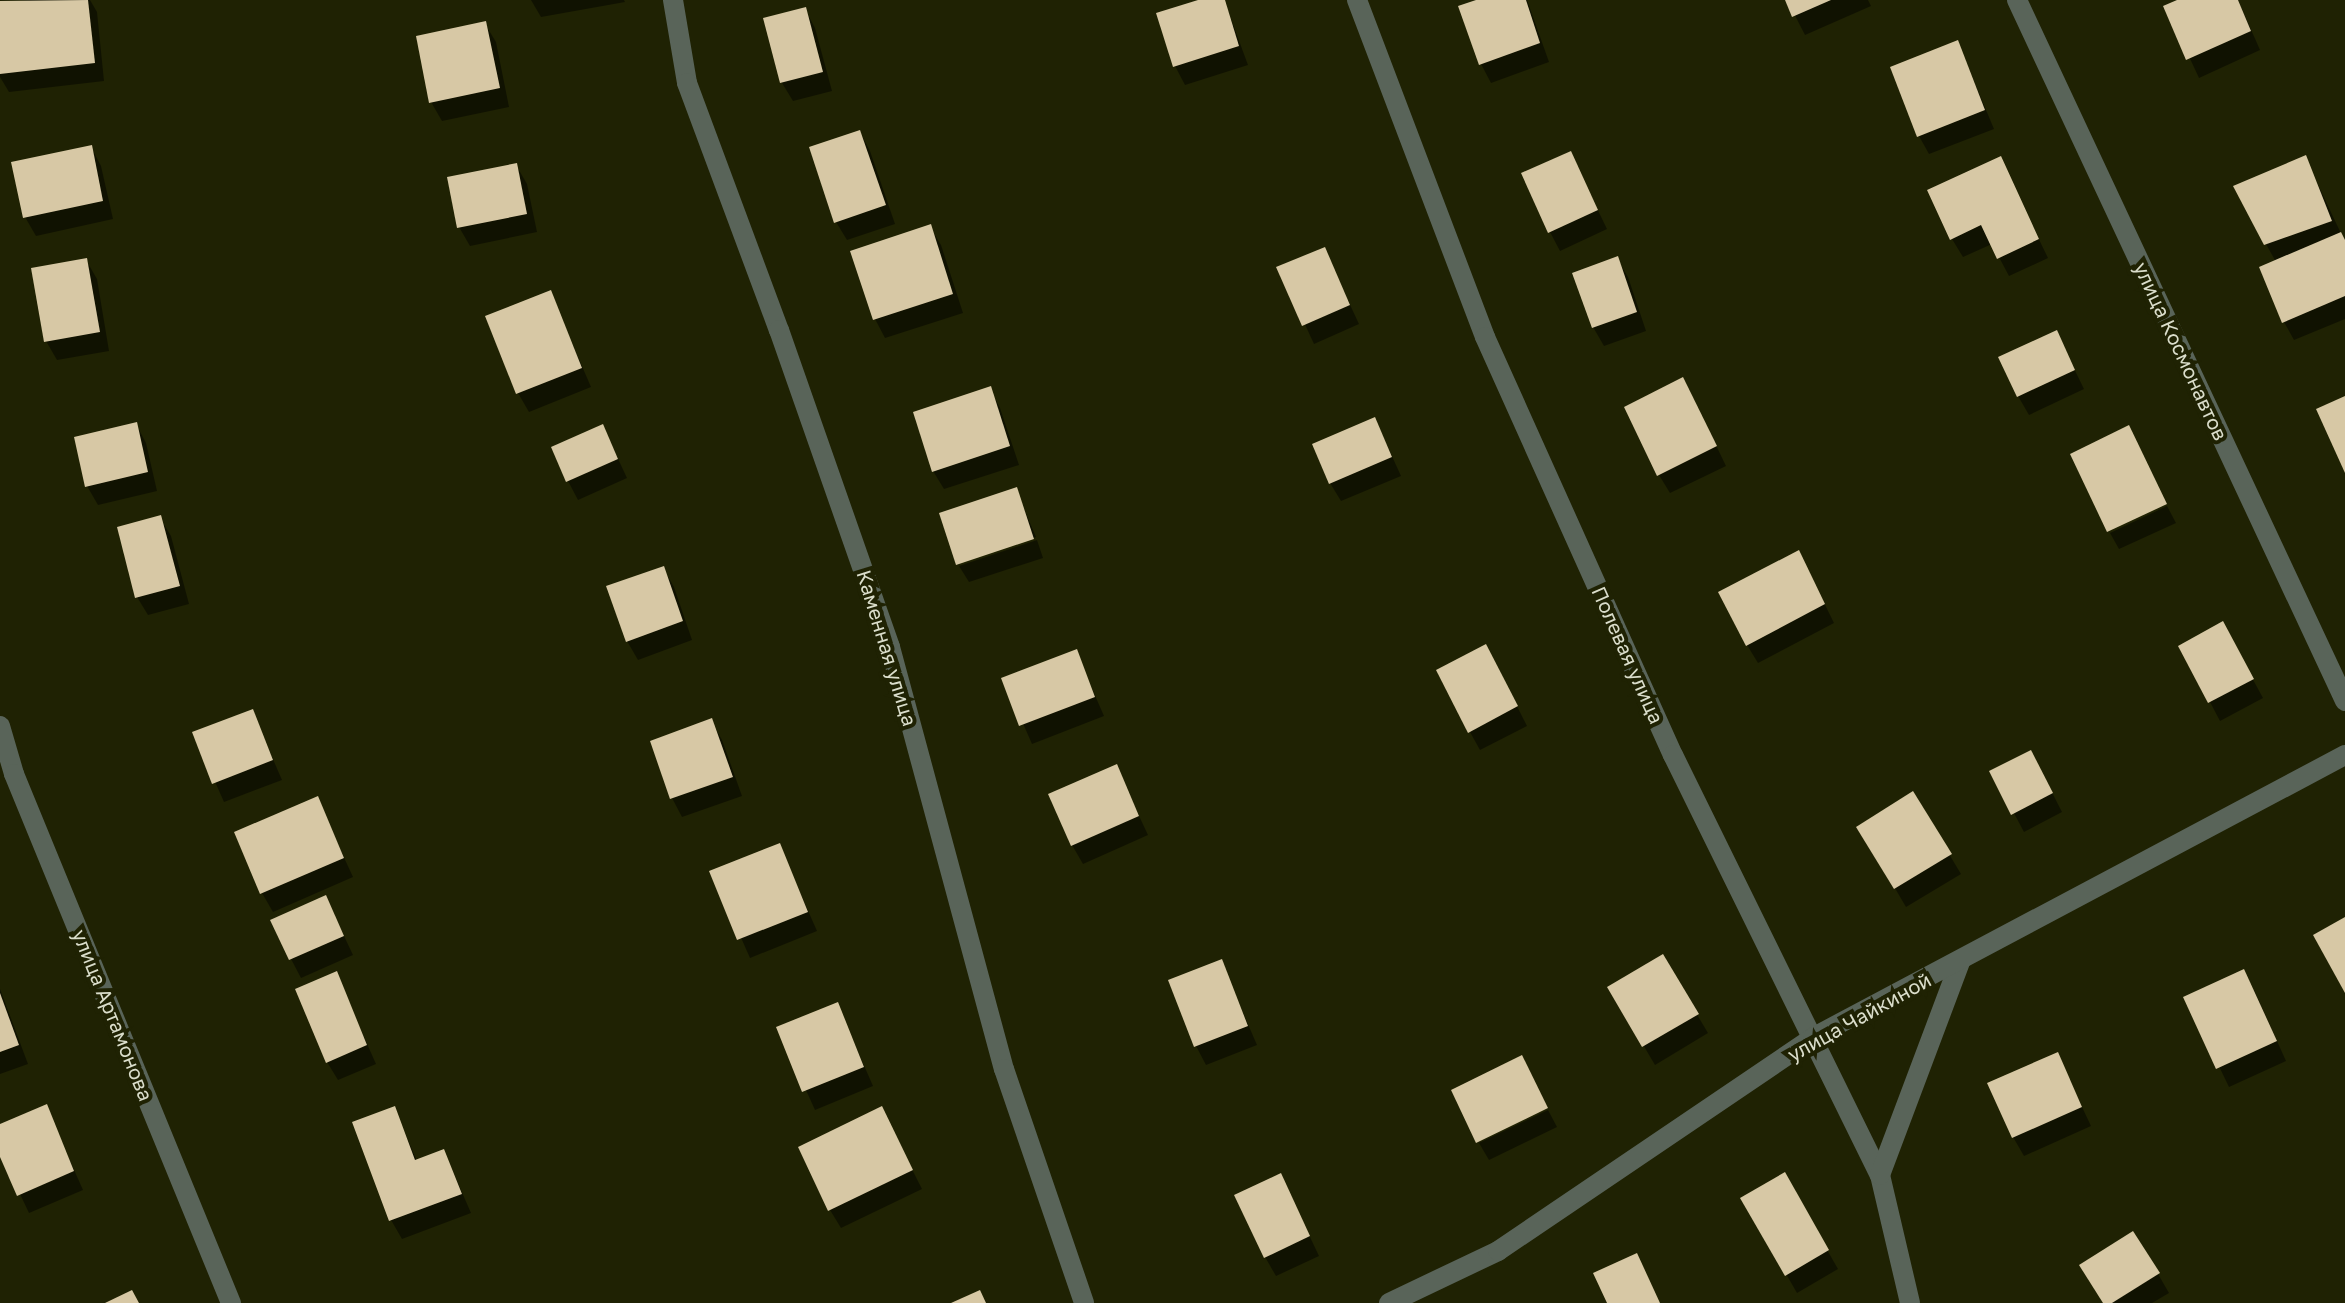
<!DOCTYPE html>
<meta charset="utf-8">
<style>
body{margin:0}
#map{position:relative;width:2345px;height:1303px;overflow:hidden;background:#1f2203;font-family:"Golos Text",sans-serif}
div>[style]{position:absolute}
[style*='--x']{left:calc(var(--x)*1px);top:calc(var(--y)*1px);width:calc(var(--w)*1px);rotate:calc(var(--a)*1deg)}
.shadow>*{inset:0;background:#0007}
.building>*{inset:0;background:#d7c8a5}
.minor>*{height:20px;margin:-10px;padding:0 10px;transform-origin:10px;border-radius:10px;background:#596459}
span{translate:-50% -50%;white-space:nowrap;text-align:center;line-height:1.15;-webkit-text-stroke:8px #1f2203;paint-order:stroke}
.street-label{font-size:20px;color:#daddcb}
</style>
<div id="map">
<div class="shadow">
<div style="clip-path:polygon(30px 0,90px 0,97px 12px,104px 81px,9px 92px,0 77px,0 3px)"></div>
<div style="clip-path:polygon(531px 0,624px 0,625px 2px,541px 17px)"></div>
<div style="clip-path:polygon(1204px 0,1224px 0,1248px 65px,1185px 85px,1175px 66px)"></div>
<div style="clip-path:polygon(1482px 0,1527px 0,1549px 62px,1491px 83px,1481px 64px)"></div>
<div style="clip-path:polygon(1787px 0,1868px 0,1871px 6px,1805px 35px)"></div>
<div style="clip-path:polygon(2182px 0,2238px 0,2260px 50px,2199px 78px,2166px 7px)"></div>
<div style="clip-path:polygon(805px 9px,815px 28px,832px 91px,793px 101px,782px 83px,766px 20px)"></div>
<div style="clip-path:polygon(485px 24px,496px 42px,509px 107px,442px 121px,431px 102px)"></div>
<div style="clip-path:polygon(1958px 43px,1994px 129px,1929px 154px,1919px 136px)"></div>
<div style="clip-path:polygon(860px 132px,870px 151px,895px 224px,847px 240px,836px 222px)"></div>
<div style="clip-path:polygon(91px 147px,101px 166px,113px 219px,36px 236px,25px 217px)"></div>
<div style="clip-path:polygon(1570px 153px,1607px 229px,1560px 251px,1550px 232px)"></div>
<div style="clip-path:polygon(2305px 157px,2345px 242px,2345px 319px,2294px 340px,2284px 322px,2276px 262px,2266px 244px)"></div>
<div style="clip-path:polygon(2000px 159px,2048px 258px,2009px 276px,1992px 244px,1963px 257px,1952px 239px)"></div>
<div style="clip-path:polygon(516px 165px,527px 184px,537px 232px,470px 246px,459px 227px)"></div>
<div style="clip-path:polygon(930px 227px,941px 245px,963px 313px,885px 338px,875px 319px,853px 252px)"></div>
<div style="clip-path:polygon(1324px 249px,1359px 324px,1314px 344px,1279px 268px)"></div>
<div style="clip-path:polygon(1617px 259px,1628px 277px,1646px 331px,1604px 346px,1593px 327px)"></div>
<div style="clip-path:polygon(86px 260px,97px 279px,109px 351px,57px 360px,46px 341px)"></div>
<div style="clip-path:polygon(550px 292px,591px 387px,529px 412px,518px 393px)"></div>
<div style="clip-path:polygon(2056px 332px,2084px 389px,2029px 415px,2018px 396px)"></div>
<div style="clip-path:polygon(990px 389px,1000px 408px,1019px 465px,944px 489px,933px 471px)"></div>
<div style="clip-path:polygon(1693px 398px,1726px 466px,1670px 493px,1659px 475px)"></div>
<div style="clip-path:polygon(1375px 419px,1401px 476px,1341px 501px,1330px 483px)"></div>
<div style="clip-path:polygon(136px 424px,146px 443px,157px 491px,98px 505px,87px 486px)"></div>
<div style="clip-path:polygon(603px 427px,627px 478px,578px 500px,568px 481px)"></div>
<div style="clip-path:polygon(1016px 490px,1036px 537px,959px 562px,959px 565px,941px 514px)"></div>
<div style="clip-path:polygon(2167px 506px,2176px 523px,2119px 549px,2110px 533px)"></div>
<div style="clip-path:polygon(160px 518px,171px 536px,189px 604px,148px 615px,137px 597px)"></div>
<div style="clip-path:polygon(1037px 540px,1043px 558px,969px 582px,959px 566px)"></div>
<div style="clip-path:polygon(1799px 552px,1834px 623px,1758px 663px,1747px 645px)"></div>
<div style="clip-path:polygon(663px 568px,674px 587px,692px 640px,638px 660px,627px 641px)"></div>
<div style="clip-path:polygon(2233px 643px,2263px 698px,2220px 721px,2210px 702px)"></div>
<div style="clip-path:polygon(1076px 652px,1104px 716px,1032px 744px,1004px 680px)"></div>
<div style="clip-path:polygon(1496px 665px,1527px 726px,1480px 750px,1470px 732px)"></div>
<div style="clip-path:polygon(252px 711px,282px 780px,224px 802px,194px 734px)"></div>
<div style="clip-path:polygon(711px 721px,722px 740px,742px 796px,682px 817px,672px 798px)"></div>
<div style="clip-path:polygon(1116px 767px,1148px 835px,1083px 864px,1072px 845px)"></div>
<div style="clip-path:polygon(2041px 771px,2062px 812px,2024px 832px,1992px 772px)"></div>
<div style="clip-path:polygon(1913px 794px,1961px 874px,1906px 907px,1859px 827px)"></div>
<div style="clip-path:polygon(317px 799px,353px 877px,273px 912px,262px 893px)"></div>
<div style="clip-path:polygon(779px 845px,817px 931px,750px 958px,712px 872px)"></div>
<div style="clip-path:polygon(326px 898px,353px 955px,301px 978px,291px 959px)"></div>
<div style="clip-path:polygon(1662px 956px,1708px 1033px,1655px 1065px,1609px 987px)"></div>
<div style="clip-path:polygon(1221px 962px,1257px 1045px,1206px 1065px,1196px 1046px)"></div>
<div style="clip-path:polygon(336px 974px,376px 1064px,338px 1080px,327px 1062px)"></div>
<div style="clip-path:polygon(0 989px,28px 1064px,0 1074px)"></div>
<div style="clip-path:polygon(2254px 990px,2286px 1061px,2229px 1087px,2186px 998px)"></div>
<div style="clip-path:polygon(837px 1004px,873px 1086px,815px 1110px,778px 1028px)"></div>
<div style="clip-path:polygon(2057px 1054px,2091px 1126px,2024px 1156px,2013px 1137px)"></div>
<div style="clip-path:polygon(46px 1107px,83px 1190px,29px 1213px,0 1152px,0 1126px)"></div>
<div style="clip-path:polygon(394px 1108px,417px 1161px,444px 1151px,471px 1213px,402px 1239px,391px 1220px,354px 1123px)"></div>
<div style="clip-path:polygon(881px 1108px,922px 1189px,841px 1228px,830px 1210px)"></div>
<div style="clip-path:polygon(1548px 1110px,1557px 1127px,1489px 1160px,1479px 1143px)"></div>
<div style="clip-path:polygon(1784px 1175px,1838px 1269px,1797px 1293px,1743px 1199px)"></div>
<div style="clip-path:polygon(1281px 1176px,1319px 1256px,1276px 1276px,1265px 1257px)"></div>
<div style="clip-path:polygon(2158px 1274px,2169px 1293px,2152px 1303px,2104px 1303px)"></div>
</div>
<div class="building">
<div style="clip-path:polygon(88px 0,95px 63px,0 74px,0 1px)"></div>
<div style="clip-path:polygon(1198px 0,1225px 0,1239px 46px,1173px 67px,1156px 13px)"></div>
<div style="clip-path:polygon(1476px 0,1526px 0,1540px 43px,1479px 65px,1458px 6px)"></div>
<div style="clip-path:polygon(1785px 0,1831px 0,1792px 17px)"></div>
<div style="clip-path:polygon(2177px 0,2238px 0,2251px 31px,2186px 60px,2163px 6px)"></div>
<div style="clip-path:polygon(806px 7px,823px 72px,780px 83px,763px 18px)"></div>
<div style="clip-path:polygon(486px 21px,500px 88px,429px 103px,416px 36px)"></div>
<div style="clip-path:polygon(1958px 40px,1985px 110px,1917px 137px,1890px 67px)"></div>
<div style="clip-path:polygon(860px 130px,886px 205px,834px 223px,809px 147px)"></div>
<div style="clip-path:polygon(92px 145px,103px 201px,23px 218px,11px 162px)"></div>
<div style="clip-path:polygon(1571px 151px,1598px 210px,1548px 233px,1521px 173px)"></div>
<div style="clip-path:polygon(2306px 155px,2332px 221px,2264px 245px,2233px 186px)"></div>
<div style="clip-path:polygon(2001px 156px,2039px 239px,1997px 259px,1981px 225px,1950px 240px,1927px 190px)"></div>
<div style="clip-path:polygon(517px 163px,527px 214px,457px 228px,447px 177px)"></div>
<div style="clip-path:polygon(931px 224px,953px 294px,873px 320px,850px 251px)"></div>
<div style="clip-path:polygon(2341px 232px,2345px 240px,2345px 296px,2282px 323px,2259px 267px)"></div>
<div style="clip-path:polygon(1325px 247px,1350px 305px,1302px 326px,1276px 267px)"></div>
<div style="clip-path:polygon(1618px 256px,1637px 312px,1592px 328px,1572px 273px)"></div>
<div style="clip-path:polygon(87px 258px,100px 332px,44px 342px,31px 268px)"></div>
<div style="clip-path:polygon(551px 290px,582px 368px,516px 394px,485px 316px)"></div>
<div style="clip-path:polygon(2057px 330px,2075px 370px,2017px 397px,1998px 357px)"></div>
<div style="clip-path:polygon(1683px 377px,1717px 446px,1657px 476px,1624px 407px)"></div>
<div style="clip-path:polygon(991px 386px,1010px 446px,932px 472px,913px 412px)"></div>
<div style="clip-path:polygon(2345px 396px,2345px 473px,2316px 409px)"></div>
<div style="clip-path:polygon(1375px 417px,1392px 457px,1329px 484px,1312px 444px)"></div>
<div style="clip-path:polygon(137px 422px,148px 472px,85px 487px,74px 437px)"></div>
<div style="clip-path:polygon(603px 424px,618px 459px,566px 482px,551px 447px)"></div>
<div style="clip-path:polygon(2129px 425px,2167px 504px,2107px 532px,2070px 454px)"></div>
<div style="clip-path:polygon(1017px 487px,1034px 539px,956px 565px,939px 513px)"></div>
<div style="clip-path:polygon(161px 515px,180px 586px,135px 598px,117px 527px)"></div>
<div style="clip-path:polygon(1799px 550px,1825px 604px,1746px 646px,1718px 592px)"></div>
<div style="clip-path:polygon(664px 566px,683px 621px,626px 642px,606px 586px)"></div>
<div style="clip-path:polygon(2223px 621px,2254px 679px,2208px 703px,2178px 646px)"></div>
<div style="clip-path:polygon(1486px 644px,1518px 706px,1468px 733px,1436px 670px)"></div>
<div style="clip-path:polygon(1077px 649px,1095px 697px,1019px 726px,1001px 678px)"></div>
<div style="clip-path:polygon(253px 709px,273px 760px,212px 784px,192px 732px)"></div>
<div style="clip-path:polygon(712px 718px,733px 777px,670px 799px,650px 741px)"></div>
<div style="clip-path:polygon(2031px 750px,2053px 793px,2011px 815px,1989px 771px)"></div>
<div style="clip-path:polygon(1117px 764px,1139px 816px,1071px 846px,1048px 794px)"></div>
<div style="clip-path:polygon(1913px 791px,1952px 854px,1894px 889px,1856px 827px)"></div>
<div style="clip-path:polygon(318px 796px,344px 858px,260px 894px,234px 832px)"></div>
<div style="clip-path:polygon(780px 843px,808px 912px,737px 940px,709px 871px)"></div>
<div style="clip-path:polygon(326px 895px,344px 936px,289px 960px,270px 920px)"></div>
<div style="clip-path:polygon(2345px 917px,2345px 993px,2313px 935px)"></div>
<div style="clip-path:polygon(1663px 954px,1699px 1014px,1642px 1047px,1607px 987px)"></div>
<div style="clip-path:polygon(1222px 959px,1248px 1026px,1194px 1047px,1168px 980px)"></div>
<div style="clip-path:polygon(2244px 969px,2277px 1041px,2216px 1069px,2183px 997px)"></div>
<div style="clip-path:polygon(337px 971px,367px 1045px,326px 1063px,295px 989px)"></div>
<div style="clip-path:polygon(0 993px,19px 1045px,0 1052px)"></div>
<div style="clip-path:polygon(838px 1002px,864px 1067px,802px 1092px,776px 1027px)"></div>
<div style="clip-path:polygon(2058px 1052px,2082px 1107px,2012px 1138px,1987px 1083px)"></div>
<div style="clip-path:polygon(1522px 1055px,1548px 1108px,1476px 1143px,1451px 1090px)"></div>
<div style="clip-path:polygon(47px 1104px,74px 1171px,17px 1196px,0 1157px,0 1124px)"></div>
<div style="clip-path:polygon(395px 1106px,415px 1160px,444px 1149px,462px 1194px,389px 1221px,352px 1122px)"></div>
<div style="clip-path:polygon(882px 1106px,913px 1170px,828px 1211px,798px 1147px)"></div>
<div style="clip-path:polygon(1785px 1172px,1829px 1250px,1785px 1276px,1740px 1198px)"></div>
<div style="clip-path:polygon(1281px 1173px,1310px 1236px,1264px 1258px,1234px 1195px)"></div>
<div style="clip-path:polygon(2133px 1231px,2160px 1273px,2112px 1303px,2103px 1303px,2079px 1265px)"></div>
<div style="clip-path:polygon(1637px 1253px,1660px 1303px,1607px 1303px,1593px 1273px)"></div>
<div style="clip-path:polygon(132px 1290px,139px 1303px,105px 1303px)"></div>
<div style="clip-path:polygon(980px 1290px,986px 1303px,951px 1303px)"></div>
</div>
<div class="minor">
<div style="--x:673;--y:0;--w:84;--a:80.4"></div>
<div style="--x:687;--y:83;--w:264;--a:69.6"></div>
<div style="--x:779;--y:330;--w:336;--a:70.7"></div>
<div style="--x:890;--y:647;--w:437;--a:74.9"></div>
<div style="--x:1004;--y:1069;--w:247;--a:71.1"></div>
<div style="--x:1357;--y:0;--w:360;--a:69.2"></div>
<div style="--x:1485;--y:337;--w:458;--a:65.8"></div>
<div style="--x:1673;--y:755;--w:468;--a:63.8"></div>
<div style="--x:1880;--y:1175;--w:131;--a:76.8"></div>
<div style="--x:2017;--y:0;--w:774;--a:64.92"></div>
<div style="--x:0;--y:726;--w:50;--a:73.7"></div>
<div style="--x:14;--y:774;--w:572;--a:67.7"></div>
<div style="--x:1880;--y:1175;--w:228;--a:-69.4"></div>
<div style="--x:1389;--y:1303;--w:121;--a:-25.5"></div>
<div style="--x:1498;--y:1251;--w:382;--a:-34.1"></div>
<div style="--x:1814;--y:1037;--w:601;--a:-27.97"></div>
</div>
<div class="street-label">
<span style="left:2181px;top:351px;rotate:65deg">улица Космонавтов</span>
<span style="left:887px;top:648px;rotate:73deg">Каменная улица</span>
<span style="left:1628px;top:655px;rotate:66deg">Полевая улица</span>
<span style="left:113px;top:1015px;rotate:68deg">улица Артамонова</span>
<span style="left:1859px;top:1017px;rotate:-29deg">улица Чайкиной</span>
</div>
</div>
